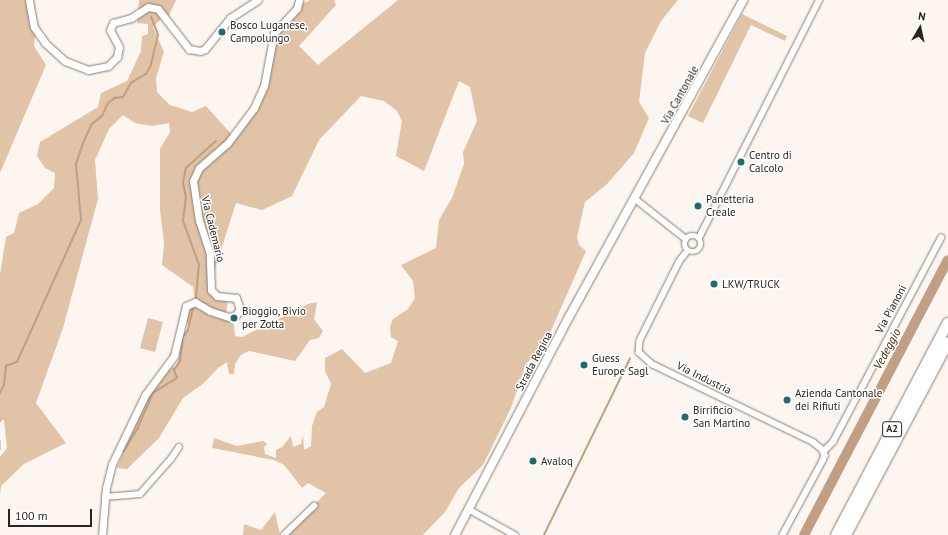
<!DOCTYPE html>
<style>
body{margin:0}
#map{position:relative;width:948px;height:535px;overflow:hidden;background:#fdf6f0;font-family:"PT Sans",sans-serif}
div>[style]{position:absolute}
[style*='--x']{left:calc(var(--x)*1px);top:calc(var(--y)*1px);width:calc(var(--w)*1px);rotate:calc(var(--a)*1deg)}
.green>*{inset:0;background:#e1c3a8}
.stream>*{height:1.5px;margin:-0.75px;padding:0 0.75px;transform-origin:0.75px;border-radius:0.75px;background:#c09f82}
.river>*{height:10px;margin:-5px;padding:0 5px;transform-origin:5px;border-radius:5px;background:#c09f82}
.roads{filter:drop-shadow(0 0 1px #8b7c6e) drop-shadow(0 0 1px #8b7c6e)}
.minor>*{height:5.5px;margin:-2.75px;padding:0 2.75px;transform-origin:2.75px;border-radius:2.75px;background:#fff}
.minor>.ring{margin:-2.75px;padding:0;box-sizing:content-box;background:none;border:5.5px solid #fff;border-radius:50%}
.tertiary>*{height:7px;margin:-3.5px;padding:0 3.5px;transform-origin:3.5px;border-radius:3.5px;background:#fff}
.secondary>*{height:8px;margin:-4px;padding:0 4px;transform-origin:4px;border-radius:4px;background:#fff}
.motorway>*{height:10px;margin:-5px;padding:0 5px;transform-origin:5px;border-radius:5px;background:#fff}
.dots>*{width:11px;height:11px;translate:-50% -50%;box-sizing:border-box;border:2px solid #fff;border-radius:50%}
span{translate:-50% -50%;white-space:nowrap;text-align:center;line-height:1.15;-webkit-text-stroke:3px #fff;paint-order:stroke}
.shield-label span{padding:1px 3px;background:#fff;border:1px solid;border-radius:3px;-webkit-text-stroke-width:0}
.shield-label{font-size:10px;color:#2a241e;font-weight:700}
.poi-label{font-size:11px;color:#2a241e}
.left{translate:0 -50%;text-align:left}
.street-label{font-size:11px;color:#2a241e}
.water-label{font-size:12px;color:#452500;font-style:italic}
.north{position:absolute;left:900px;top:8px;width:40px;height:40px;-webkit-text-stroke:3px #fff;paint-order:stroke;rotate:9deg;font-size:11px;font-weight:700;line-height:16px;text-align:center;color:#2a241e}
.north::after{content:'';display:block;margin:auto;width:14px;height:18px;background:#2a241e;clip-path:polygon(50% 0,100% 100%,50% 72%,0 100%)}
.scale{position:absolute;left:8px;top:509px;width:84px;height:18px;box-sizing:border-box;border:2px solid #2a241e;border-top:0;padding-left:5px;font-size:12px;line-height:14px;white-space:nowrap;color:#2a241e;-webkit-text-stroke:3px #fff;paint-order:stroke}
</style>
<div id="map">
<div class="green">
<div style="clip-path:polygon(0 0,29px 0,36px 30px,34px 46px,46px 65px,0 173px)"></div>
<div style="clip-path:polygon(139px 0,176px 0,167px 20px,164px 16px,153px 27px,164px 52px,156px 78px,157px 92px,170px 105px,192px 112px,206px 106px,233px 136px,258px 101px,271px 42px,298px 6px,310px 0,334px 0,336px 5px,299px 46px,318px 65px,398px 0,678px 0,661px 21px,645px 53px,639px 102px,649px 118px,634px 153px,607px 184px,585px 202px,577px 237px,579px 245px,586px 251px,546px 342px,526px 364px,511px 408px,483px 465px,459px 488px,445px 512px,423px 535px,284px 535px,326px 493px,308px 483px,302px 488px,284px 465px,274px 460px,212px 448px,214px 438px,237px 446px,263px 441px,267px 444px,264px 447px,265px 454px,276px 458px,276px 450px,282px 447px,291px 436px,293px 447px,301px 444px,303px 435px,304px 450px,311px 446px,312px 426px,317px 412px,324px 407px,331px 384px,325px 371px,325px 358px,342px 349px,365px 373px,391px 363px,398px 341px,391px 337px,390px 327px,393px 319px,408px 309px,415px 298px,413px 281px,401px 265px,436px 248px,439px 220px,452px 198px,464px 164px,463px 152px,477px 121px,470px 87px,459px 81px,424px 171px,396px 156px,402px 121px,397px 111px,384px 101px,361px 96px,319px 140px,292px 196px,262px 210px,236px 203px,212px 278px,212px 292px,228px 296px,226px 316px,234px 324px,235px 336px,242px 337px,308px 304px,317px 302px,314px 319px,323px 331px,319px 338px,310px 340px,295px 361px,249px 351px,241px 355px,235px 364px,234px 374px,229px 374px,227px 362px,218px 368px,204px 383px,183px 398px,159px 438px,127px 469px,117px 468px,144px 403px,163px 373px,177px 365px,185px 335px,190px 329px,184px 315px,185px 308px,195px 302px,193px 287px,162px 265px,164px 243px,160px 210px,160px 149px,170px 132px,169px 123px,152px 126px,135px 123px,123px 115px,109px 129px,95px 160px,98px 199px,63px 328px,36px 403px,66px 443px,24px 464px,1px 486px,0 496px,0 457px,7px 448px,4px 420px,0 421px,0 274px,6px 237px,14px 233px,19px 213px,38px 204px,54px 188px,55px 173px,45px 168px,37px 156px,40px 142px,98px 107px,101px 93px,127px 81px,141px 51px,142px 36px,148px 34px,148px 24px,137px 23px)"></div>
<div style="clip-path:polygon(742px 14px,787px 36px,785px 41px,751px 25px,703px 123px,688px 116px)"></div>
<div style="clip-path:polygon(148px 318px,163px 322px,155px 352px,140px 348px)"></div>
<div style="clip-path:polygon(275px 512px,280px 535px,243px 535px,244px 524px,261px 530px)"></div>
</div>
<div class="stream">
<div style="--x:196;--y:298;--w:33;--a:-85"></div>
<div style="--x:199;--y:265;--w:47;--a:-110"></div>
<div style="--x:183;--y:221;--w:23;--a:-83"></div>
<div style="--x:186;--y:198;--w:15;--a:-101"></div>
<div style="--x:183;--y:183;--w:15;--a:-79"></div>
<div style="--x:186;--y:168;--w:40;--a:-42"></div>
<div style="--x:0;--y:393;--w:9;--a:-63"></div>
<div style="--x:4;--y:385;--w:19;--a:-84"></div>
<div style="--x:6;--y:366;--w:12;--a:-20"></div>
<div style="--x:17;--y:362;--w:156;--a:-65.7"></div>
<div style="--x:81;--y:220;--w:56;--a:-95.1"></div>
<div style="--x:76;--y:164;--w:24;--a:-71"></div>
<div style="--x:84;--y:141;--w:19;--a:-65"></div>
<div style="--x:92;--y:124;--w:13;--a:-39"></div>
<div style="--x:102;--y:116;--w:14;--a:-65"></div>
<div style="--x:108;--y:103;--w:9;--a:-36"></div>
<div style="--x:115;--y:98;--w:8;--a:-7"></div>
<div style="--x:123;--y:97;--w:16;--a:-60"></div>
<div style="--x:131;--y:83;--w:17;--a:-31"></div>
<div style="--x:146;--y:74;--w:10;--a:-61"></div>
<div style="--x:151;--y:65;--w:31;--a:-77"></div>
<div style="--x:158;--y:35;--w:19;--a:-111"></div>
<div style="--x:0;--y:419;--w:3;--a:90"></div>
<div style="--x:0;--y:441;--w:8;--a:90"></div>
<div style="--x:123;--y:452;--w:26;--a:-58"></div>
<div style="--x:137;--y:430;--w:40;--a:-66.6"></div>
<div style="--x:153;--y:393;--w:28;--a:-32"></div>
<div style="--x:177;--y:378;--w:9;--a:-111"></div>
<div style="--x:174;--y:370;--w:11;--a:-56"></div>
<div style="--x:180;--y:361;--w:24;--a:-83"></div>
<div style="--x:183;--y:337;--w:9;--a:-54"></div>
<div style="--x:188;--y:330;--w:23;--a:-77"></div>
<div style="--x:544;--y:535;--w:196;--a:-64"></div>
</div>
<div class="river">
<div style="--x:804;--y:535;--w:310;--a:-62.4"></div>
</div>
<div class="roads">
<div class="minor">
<div style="--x:634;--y:198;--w:66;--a:38.3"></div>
<div class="ring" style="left:685px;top:236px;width:10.5px;height:10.5px"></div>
<div style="--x:699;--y:238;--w:267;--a:-63.2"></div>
<div style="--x:688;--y:251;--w:13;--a:129"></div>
<div style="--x:680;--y:261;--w:89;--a:116.6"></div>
<div style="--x:640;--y:341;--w:11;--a:95"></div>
<div style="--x:639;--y:352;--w:18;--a:43"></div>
<div style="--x:652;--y:364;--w:179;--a:25.8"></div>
<div style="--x:813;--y:442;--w:11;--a:38"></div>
<div style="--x:822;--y:449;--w:7;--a:63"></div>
<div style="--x:825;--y:455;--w:6;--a:108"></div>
<div style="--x:823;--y:461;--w:84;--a:118.4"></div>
<div style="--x:823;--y:452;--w:14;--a:-45"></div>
<div style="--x:833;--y:442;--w:231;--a:-62.1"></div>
<div style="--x:105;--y:497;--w:35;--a:-5"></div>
<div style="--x:140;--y:494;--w:47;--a:-48.5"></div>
<div style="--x:171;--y:459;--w:14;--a:-56"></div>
<div style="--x:468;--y:509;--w:54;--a:29"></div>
<div style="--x:284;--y:535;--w:42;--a:-44"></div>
</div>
<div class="tertiary">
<div style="--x:29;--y:0;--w:27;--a:80"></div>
<div style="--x:34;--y:27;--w:19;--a:55"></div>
<div style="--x:45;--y:43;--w:27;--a:42"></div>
<div style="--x:65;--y:61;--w:25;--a:21"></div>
<div style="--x:88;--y:70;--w:20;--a:-11"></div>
<div style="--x:108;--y:66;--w:13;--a:-45"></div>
<div style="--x:117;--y:57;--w:10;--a:-79"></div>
<div style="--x:119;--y:47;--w:19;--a:-118"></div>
<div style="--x:110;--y:30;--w:8;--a:-67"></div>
<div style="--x:113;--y:23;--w:19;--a:-16"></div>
<div style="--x:131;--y:18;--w:20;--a:-33"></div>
<div style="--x:148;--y:7;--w:10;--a:11"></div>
<div style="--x:158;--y:9;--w:51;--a:52.2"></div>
<div style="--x:189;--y:49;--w:11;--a:10"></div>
<div style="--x:200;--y:51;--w:5;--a:-22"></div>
<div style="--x:205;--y:49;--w:40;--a:-51"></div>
<div style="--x:230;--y:18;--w:33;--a:-33"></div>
<div style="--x:102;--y:535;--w:47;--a:-85.1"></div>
<div style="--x:106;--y:488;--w:25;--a:-76"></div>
<div style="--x:112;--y:464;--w:76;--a:-64.4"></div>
<div style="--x:145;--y:395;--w:49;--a:-53.4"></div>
<div style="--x:174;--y:356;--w:51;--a:-76.5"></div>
<div style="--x:186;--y:306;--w:10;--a:-24"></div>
<div style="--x:195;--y:302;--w:17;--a:31"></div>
<div style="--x:210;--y:311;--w:20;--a:18"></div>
<div style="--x:229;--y:317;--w:7;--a:-16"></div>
<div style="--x:236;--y:315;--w:7;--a:-56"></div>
<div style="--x:240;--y:309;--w:12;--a:-110"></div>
<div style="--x:236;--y:298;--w:19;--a:-174"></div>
<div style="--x:217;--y:296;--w:8;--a:-135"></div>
<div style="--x:211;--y:290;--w:36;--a:-92"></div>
<div style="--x:210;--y:254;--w:35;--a:-108"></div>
<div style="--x:199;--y:221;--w:40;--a:-98.5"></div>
<div style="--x:193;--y:181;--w:14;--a:-65"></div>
<div style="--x:199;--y:168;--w:37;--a:-41"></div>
<div style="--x:227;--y:144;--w:45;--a:-53.1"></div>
<div style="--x:254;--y:108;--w:24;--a:-66"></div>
<div style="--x:264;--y:86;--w:54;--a:-79.3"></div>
<div style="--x:274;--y:33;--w:34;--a:-47"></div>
<div style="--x:297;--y:8;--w:8;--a:-76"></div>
</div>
<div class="secondary">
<div style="--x:455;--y:535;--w:246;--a:-62.4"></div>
<div style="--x:569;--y:317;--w:362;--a:-61.2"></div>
</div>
<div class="motorway">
<div style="--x:836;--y:535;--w:240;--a:-62.2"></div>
<div style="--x:846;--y:535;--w:218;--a:-62.1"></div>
</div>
</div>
<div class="dots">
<div style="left:222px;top:32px;background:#1f6b69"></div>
<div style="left:741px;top:162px;background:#1f6b69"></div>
<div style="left:698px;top:206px;background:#1f6b69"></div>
<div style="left:714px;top:284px;background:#1f6b69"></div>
<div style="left:234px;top:318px;background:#1f6b69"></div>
<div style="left:584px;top:365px;background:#1f6b69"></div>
<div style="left:787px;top:400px;background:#1f6b69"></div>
<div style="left:685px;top:417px;background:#1f6b69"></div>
<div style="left:533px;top:461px;background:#1f6b69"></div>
</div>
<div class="shield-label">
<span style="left:892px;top:429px">A2</span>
</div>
<div class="poi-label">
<span class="left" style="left:230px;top:32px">Bosco Luganese,<br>Campolungo</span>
<span class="left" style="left:749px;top:162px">Centro di<br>Calcolo</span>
<span class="left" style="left:706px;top:206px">Panetteria<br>Creale</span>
<span class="left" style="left:722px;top:284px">LKW/TRUCK</span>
<span class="left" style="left:242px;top:318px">Bioggio, Bivio<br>per Zotta</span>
<span class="left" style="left:592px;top:365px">Guess<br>Europe Sagl</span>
<span class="left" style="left:795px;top:400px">Azienda Cantonale<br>dei Rifiuti</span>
<span class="left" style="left:693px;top:417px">Birrificio<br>San Martino</span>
<span class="left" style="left:541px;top:461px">Avaloq</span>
</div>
<div class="street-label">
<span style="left:680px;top:95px;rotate:-61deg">Via Cantonale</span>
<span style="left:213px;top:229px;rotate:76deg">Via Cademario</span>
<span style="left:891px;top:309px;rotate:-62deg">Via Pianoni</span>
<span style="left:534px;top:361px;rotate:-62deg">Strada Regina</span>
<span style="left:704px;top:378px;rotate:26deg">Via Industria</span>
</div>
<div class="water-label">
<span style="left:887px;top:349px;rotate:-62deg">Vedeggio</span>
</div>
<div class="north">N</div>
<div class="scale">100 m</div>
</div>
